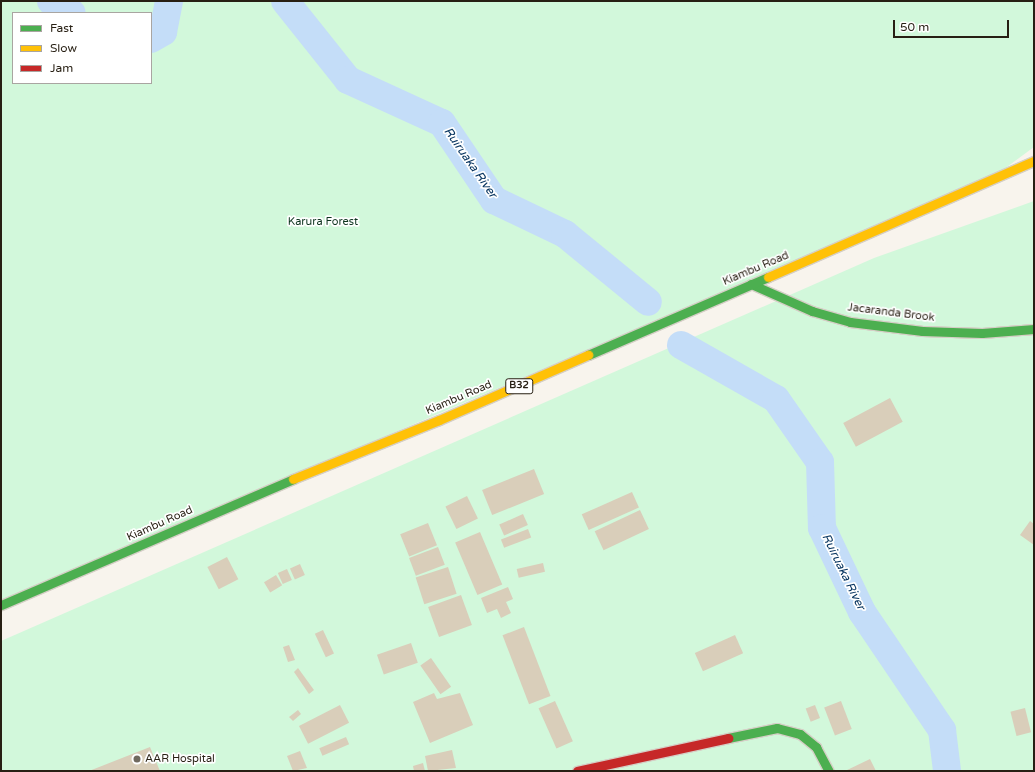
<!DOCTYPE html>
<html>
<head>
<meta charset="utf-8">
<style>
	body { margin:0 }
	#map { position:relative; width:1035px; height:772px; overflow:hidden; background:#f8f4ed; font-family:"Varela Round",sans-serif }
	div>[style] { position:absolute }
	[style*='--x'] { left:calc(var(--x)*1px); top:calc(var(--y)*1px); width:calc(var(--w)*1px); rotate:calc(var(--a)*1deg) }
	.green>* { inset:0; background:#d2f8db }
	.river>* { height:28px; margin:-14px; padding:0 14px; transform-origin:14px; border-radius:14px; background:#c4ddf8 }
	.building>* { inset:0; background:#d9ceba; transform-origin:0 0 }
	.roads { filter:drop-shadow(1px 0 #d5cfc6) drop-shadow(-1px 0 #d5cfc6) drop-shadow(0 1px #d5cfc6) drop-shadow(0 -1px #d5cfc6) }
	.fast>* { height:9px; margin:-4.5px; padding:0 4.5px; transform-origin:4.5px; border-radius:4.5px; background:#4caf50 }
	.slow>* { height:9px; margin:-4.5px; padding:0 4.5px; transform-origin:4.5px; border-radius:4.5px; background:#ffc107 }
	.jam>* { height:9px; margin:-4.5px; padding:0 4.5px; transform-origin:4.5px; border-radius:4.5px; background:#c62828 }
	.dots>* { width:11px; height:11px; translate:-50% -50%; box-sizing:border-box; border:2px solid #fff; border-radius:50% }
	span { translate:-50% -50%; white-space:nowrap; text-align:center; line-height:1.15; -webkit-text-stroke:3.5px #fff; paint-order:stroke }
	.shield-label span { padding:1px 3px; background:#fff; border:1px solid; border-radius:3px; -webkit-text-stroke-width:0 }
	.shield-label { font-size:10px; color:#271f13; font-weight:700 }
	.park-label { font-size:11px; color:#0d341e }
	.street-label { font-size:11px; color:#271f13 }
	.poi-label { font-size:11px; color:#271f13 }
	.left { translate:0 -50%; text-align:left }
	.water-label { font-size:12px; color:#093661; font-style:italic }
	.frame { position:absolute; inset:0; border:2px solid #271f13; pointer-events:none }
	.legend { position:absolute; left:12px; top:12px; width:140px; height:72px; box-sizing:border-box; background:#fff; border:1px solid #a9a5a1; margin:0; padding:5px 7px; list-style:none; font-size:12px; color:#271f13 }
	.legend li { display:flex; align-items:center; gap:8px; height:20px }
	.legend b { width:20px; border:1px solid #a9a5a1 }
	.scale { position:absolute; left:893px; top:20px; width:116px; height:18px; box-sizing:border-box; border:2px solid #271f13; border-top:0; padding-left:5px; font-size:12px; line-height:14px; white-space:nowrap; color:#271f13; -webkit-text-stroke:3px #fff; paint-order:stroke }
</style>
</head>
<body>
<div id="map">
	<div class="green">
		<i style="clip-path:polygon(evenodd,1px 1px,1034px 1px,1034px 147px,992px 178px,1px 600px,1px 1px,13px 13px,151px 13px,151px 83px,13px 83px,13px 13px)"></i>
		<i style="clip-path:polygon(1034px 201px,1034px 771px,1px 771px,1px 641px,874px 258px)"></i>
	</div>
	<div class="river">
		<i style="--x:51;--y:1;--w:13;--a:42"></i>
		<i style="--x:61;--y:10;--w:11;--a:15"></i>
		<i style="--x:285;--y:1;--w:101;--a:51.4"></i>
		<i style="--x:348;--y:80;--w:103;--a:24.6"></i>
		<i style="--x:442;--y:123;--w:93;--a:56"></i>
		<i style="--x:494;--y:200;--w:79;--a:25.6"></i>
		<i style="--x:565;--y:234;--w:107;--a:39.3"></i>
		<i style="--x:151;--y:39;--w:14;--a:-30"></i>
		<i style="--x:163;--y:32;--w:32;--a:-79"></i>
		<i style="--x:681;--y:345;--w:109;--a:29.6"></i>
		<i style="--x:776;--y:399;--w:77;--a:55.1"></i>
		<i style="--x:820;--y:462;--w:66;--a:88.3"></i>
		<i style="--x:822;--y:528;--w:93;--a:64.5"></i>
		<i style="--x:862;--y:612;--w:143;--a:55.9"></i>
		<i style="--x:942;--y:730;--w:41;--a:83"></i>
	</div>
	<div class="building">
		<i style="left:890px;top:398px;width:27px;height:53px;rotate:62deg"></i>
		<i style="left:534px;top:469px;width:27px;height:56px;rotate:68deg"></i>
		<i style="left:632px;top:492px;width:17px;height:55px;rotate:66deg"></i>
		<i style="left:467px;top:496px;width:25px;height:24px;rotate:64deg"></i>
		<i style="left:640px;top:510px;width:21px;height:50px;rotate:65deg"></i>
		<i style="left:523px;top:514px;width:12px;height:26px;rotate:66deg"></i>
		<i style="clip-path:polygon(1030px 521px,1034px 524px,1034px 545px,1020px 535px)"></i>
		<i style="left:428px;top:523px;width:24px;height:30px;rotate:68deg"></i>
		<i style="left:528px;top:529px;width:9px;height:29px;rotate:69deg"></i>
		<i style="left:480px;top:532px;width:57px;height:27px;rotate:67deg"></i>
		<i style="left:438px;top:547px;width:19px;height:31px;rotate:69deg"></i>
		<i style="left:227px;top:557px;width:25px;height:22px;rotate:63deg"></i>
		<i style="left:543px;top:563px;width:9px;height:27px;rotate:77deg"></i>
		<i style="left:300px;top:564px;width:12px;height:11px;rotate:66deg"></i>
		<i style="left:448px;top:567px;width:28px;height:34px;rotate:72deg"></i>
		<i style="left:287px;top:569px;width:12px;height:10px;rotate:66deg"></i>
		<i style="left:276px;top:575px;width:12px;height:14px;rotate:59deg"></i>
		<i style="clip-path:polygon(508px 587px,513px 599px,506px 602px,511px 613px,501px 618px,497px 609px,487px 613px,481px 598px)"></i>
		<i style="left:461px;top:595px;width:32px;height:35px;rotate:70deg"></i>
		<i style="left:524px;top:627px;width:74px;height:23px;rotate:69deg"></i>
		<i style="left:323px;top:630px;width:26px;height:9px;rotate:65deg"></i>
		<i style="left:735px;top:635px;width:20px;height:44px;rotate:66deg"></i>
		<i style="left:411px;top:643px;width:21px;height:36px;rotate:71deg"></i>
		<i style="clip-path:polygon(289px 645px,295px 660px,288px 662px,283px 647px)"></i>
		<i style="left:431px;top:658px;width:35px;height:13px;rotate:55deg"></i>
		<i style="clip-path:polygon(298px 668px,314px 690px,309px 694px,294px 672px)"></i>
		<i style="clip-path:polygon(434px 693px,437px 699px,460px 693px,473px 725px,430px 743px,413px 702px)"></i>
		<i style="left:555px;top:701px;width:44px;height:18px;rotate:66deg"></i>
		<i style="left:841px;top:701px;width:30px;height:18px;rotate:69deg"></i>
		<i style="left:340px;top:705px;width:20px;height:46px;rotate:63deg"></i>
		<i style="left:815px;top:705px;width:14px;height:10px;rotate:69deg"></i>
		<i style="left:1025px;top:708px;width:25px;height:15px;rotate:76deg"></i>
		<i style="clip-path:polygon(298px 710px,301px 714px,293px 721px,289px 717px)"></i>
		<i style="left:346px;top:737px;width:8px;height:29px;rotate:67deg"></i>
		<i style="clip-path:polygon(150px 747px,160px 771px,89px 771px)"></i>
		<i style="clip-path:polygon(452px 750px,456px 768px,428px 771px,425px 756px)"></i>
		<i style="clip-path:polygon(300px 751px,307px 768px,293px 771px,287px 756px)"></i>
		<i style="clip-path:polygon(870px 759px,876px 771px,845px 771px)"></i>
		<i style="clip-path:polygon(423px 763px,425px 771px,414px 771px,413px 766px)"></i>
	</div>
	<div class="roads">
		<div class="fast">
			<i style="--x:751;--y:284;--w:67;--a:23.9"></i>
			<i style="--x:812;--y:311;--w:40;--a:16"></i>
			<i style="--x:850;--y:322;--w:73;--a:7.1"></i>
			<i style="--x:922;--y:331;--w:60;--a:1.9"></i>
			<i style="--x:982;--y:333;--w:52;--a:-4.4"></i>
			<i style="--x:588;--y:355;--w:196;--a:-23.4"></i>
			<i style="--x:1;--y:605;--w:318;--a:-23.3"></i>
			<i style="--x:728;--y:738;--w:50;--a:-11.5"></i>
			<i style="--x:777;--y:728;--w:24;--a:15"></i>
			<i style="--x:800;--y:734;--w:21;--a:39"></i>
			<i style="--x:816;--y:747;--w:27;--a:62"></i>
		</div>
		<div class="slow">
			<i style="--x:768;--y:277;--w:290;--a:-23.6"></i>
			<i style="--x:293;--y:479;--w:157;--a:-22"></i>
			<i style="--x:439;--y:420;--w:163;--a:-23.6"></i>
		</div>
		<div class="jam">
			<i style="--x:577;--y:771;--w:155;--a:-12.3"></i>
		</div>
	</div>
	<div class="dots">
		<i style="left:137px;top:759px;background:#706a5f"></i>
	</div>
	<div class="shield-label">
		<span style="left:519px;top:386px">B32</span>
	</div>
	<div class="park-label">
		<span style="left:323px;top:222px">Karura Forest</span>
	</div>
	<div class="street-label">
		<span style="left:756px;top:269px;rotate:-23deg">Kiambu Road</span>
		<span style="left:891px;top:313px;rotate:7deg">Jacaranda Brook</span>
		<span style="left:459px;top:398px;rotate:-23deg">Kiambu Road</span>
		<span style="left:160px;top:524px;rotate:-24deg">Kiambu Road</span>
	</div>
	<div class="poi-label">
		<span class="left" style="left:145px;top:759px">AAR Hospital</span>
	</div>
	<div class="water-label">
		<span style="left:470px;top:163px;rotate:55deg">Ruiruaka River</span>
		<span style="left:843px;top:572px;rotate:64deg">Ruiruaka River</span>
	</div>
	<div class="frame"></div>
	<ul class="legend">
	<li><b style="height:5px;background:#4caf50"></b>Fast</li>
	<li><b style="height:5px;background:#ffc107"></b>Slow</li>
	<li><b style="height:5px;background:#c62828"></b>Jam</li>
	</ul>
	<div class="scale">50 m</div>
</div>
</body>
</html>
